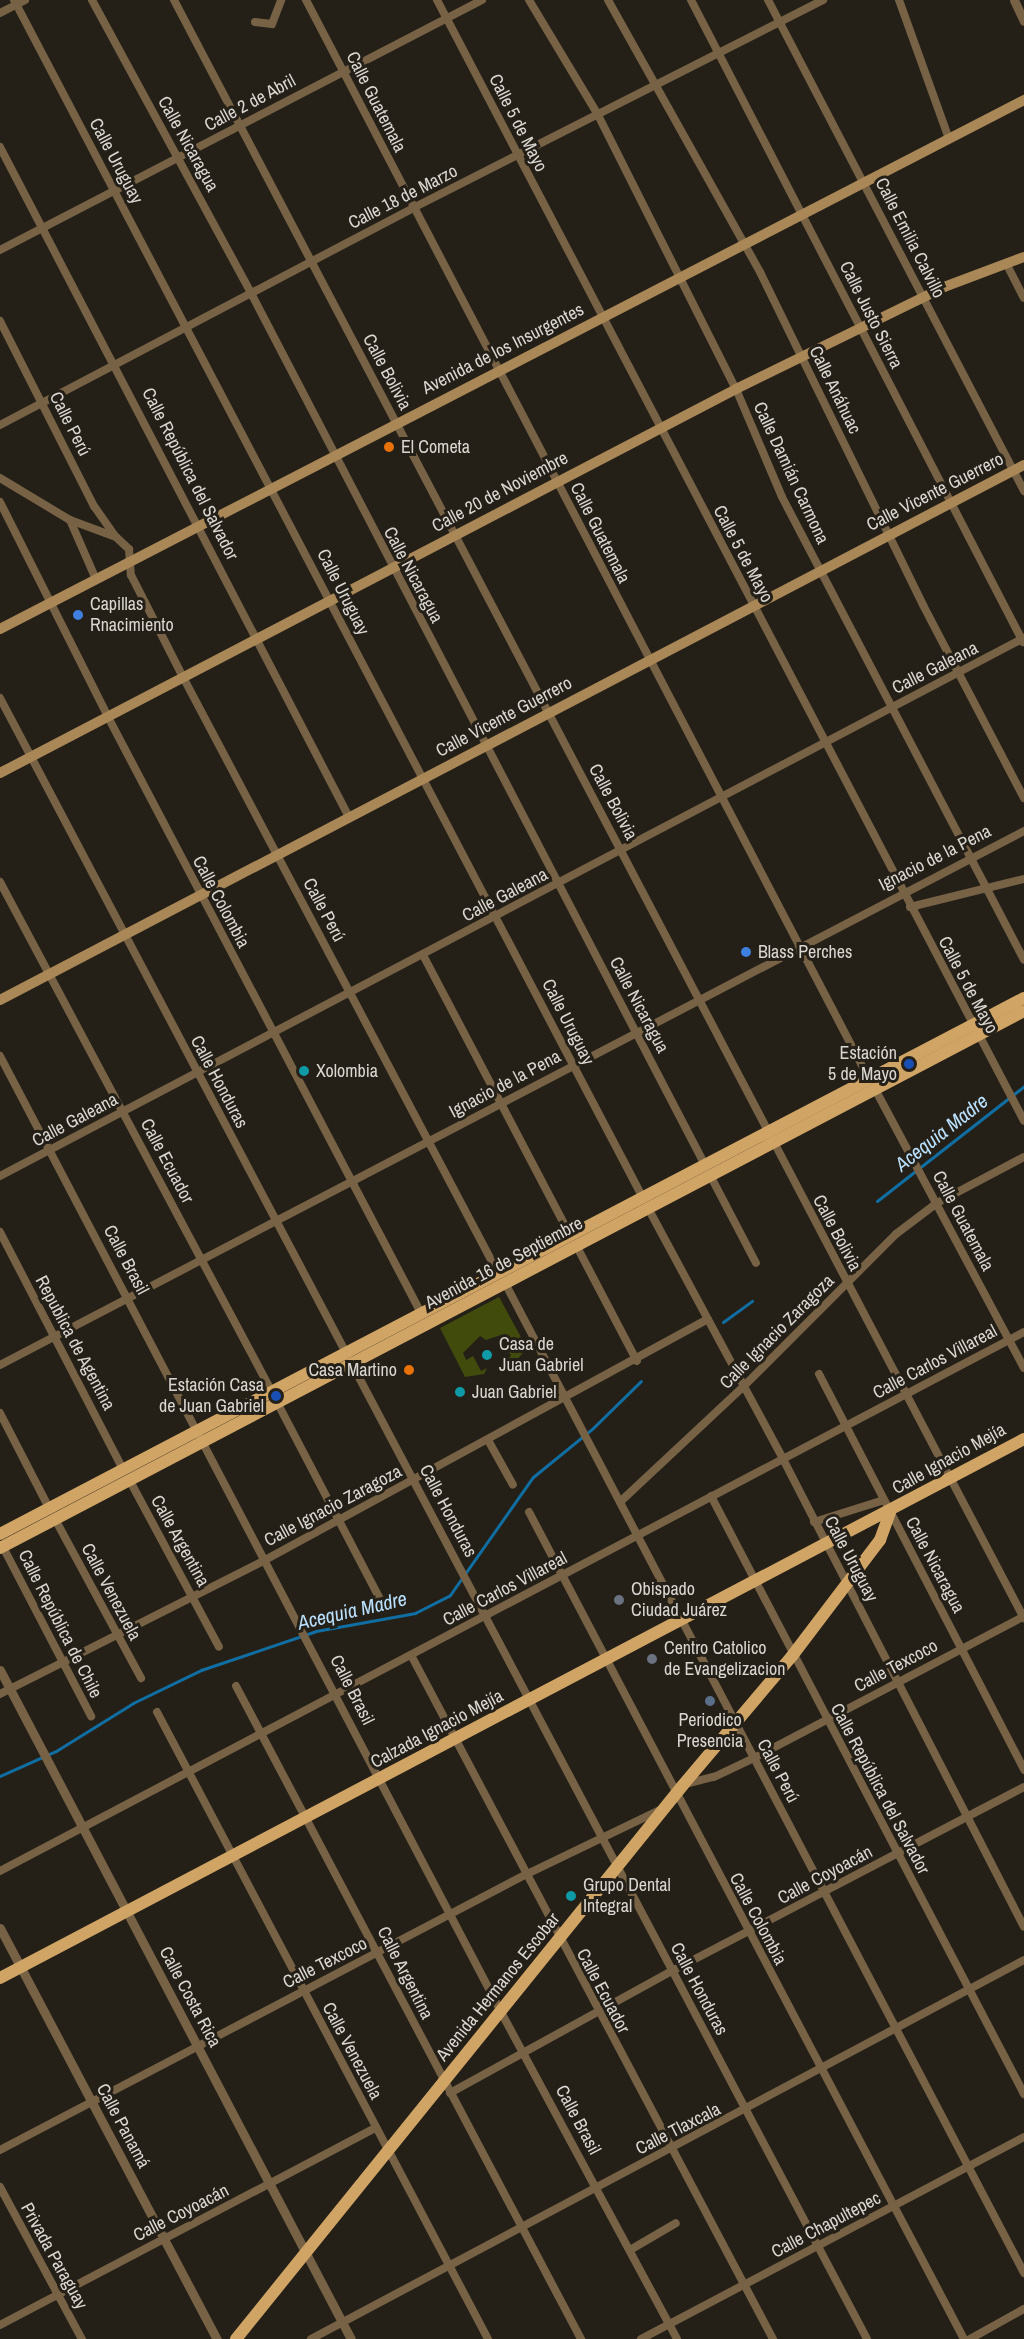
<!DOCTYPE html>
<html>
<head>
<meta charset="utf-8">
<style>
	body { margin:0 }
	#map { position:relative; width:1024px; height:2339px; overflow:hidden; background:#242018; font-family:"Archivo Narrow",sans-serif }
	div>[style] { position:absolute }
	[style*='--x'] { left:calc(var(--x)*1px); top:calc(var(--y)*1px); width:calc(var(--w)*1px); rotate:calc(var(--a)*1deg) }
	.green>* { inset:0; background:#414b0c }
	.stream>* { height:3px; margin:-1.5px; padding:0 1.5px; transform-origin:1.5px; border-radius:1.5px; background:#106ea2 }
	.minor>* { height:8px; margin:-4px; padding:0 4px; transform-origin:4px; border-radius:4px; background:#776245 }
	.tertiary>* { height:9px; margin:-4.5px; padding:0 4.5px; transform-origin:4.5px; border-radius:4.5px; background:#776245 }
	.secondary>* { height:10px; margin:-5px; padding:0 5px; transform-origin:5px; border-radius:5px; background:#a98757 }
	.primary>* { height:12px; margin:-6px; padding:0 6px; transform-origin:6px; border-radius:6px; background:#d0a465 }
	.dots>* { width:16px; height:16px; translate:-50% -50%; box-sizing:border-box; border:3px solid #242018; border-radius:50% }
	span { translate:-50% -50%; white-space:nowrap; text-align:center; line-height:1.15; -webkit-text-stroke:6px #242018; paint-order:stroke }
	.street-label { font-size:18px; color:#dad7d2 }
	.poi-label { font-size:18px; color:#dad7d2 }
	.left { translate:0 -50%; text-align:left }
	.right { translate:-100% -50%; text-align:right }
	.water-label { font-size:20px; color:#b9e0fd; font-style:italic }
</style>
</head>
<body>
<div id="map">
	<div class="green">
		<i style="clip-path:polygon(499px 1297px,527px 1348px,509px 1369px,500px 1370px,497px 1368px,511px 1356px,501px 1335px,486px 1340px,480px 1336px,463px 1353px,466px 1360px,473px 1356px,481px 1371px,487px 1368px,484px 1374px,465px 1377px,440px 1328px)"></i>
	</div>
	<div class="stream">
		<i style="--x:877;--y:1201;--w:187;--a:-38"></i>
		<i style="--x:723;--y:1322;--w:36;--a:-36"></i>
		<i style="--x:0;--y:1776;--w:61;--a:-24.1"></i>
		<i style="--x:56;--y:1751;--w:91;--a:-31.9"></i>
		<i style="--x:133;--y:1703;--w:76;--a:-25.9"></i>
		<i style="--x:201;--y:1670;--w:121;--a:-18.7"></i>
		<i style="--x:316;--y:1631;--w:101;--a:-10.3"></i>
		<i style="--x:415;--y:1613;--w:39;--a:-27"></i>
		<i style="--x:450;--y:1595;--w:144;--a:-54.9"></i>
		<i style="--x:533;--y:1477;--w:77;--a:-39.2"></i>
		<i style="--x:593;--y:1428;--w:67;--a:-44.4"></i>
	</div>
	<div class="minor">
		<i style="--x:14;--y:0;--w:1353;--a:62.3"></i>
		<i style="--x:92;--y:0;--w:333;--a:61.5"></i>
		<i style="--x:251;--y:293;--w:983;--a:62.5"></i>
		<i style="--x:174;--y:0;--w:1828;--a:62.29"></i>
		<i style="--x:306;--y:0;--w:1217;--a:62.45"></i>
		<i style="--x:437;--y:0;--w:1265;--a:62.36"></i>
		<i style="--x:529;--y:0;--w:132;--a:59"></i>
		<i style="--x:597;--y:113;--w:309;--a:63.3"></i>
		<i style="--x:736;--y:389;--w:117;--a:66.9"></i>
		<i style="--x:782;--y:497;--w:522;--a:62.4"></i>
		<i style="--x:608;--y:0;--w:312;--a:60.8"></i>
		<i style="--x:760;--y:272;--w:371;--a:63.9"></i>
		<i style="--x:923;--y:605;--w:218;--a:62.4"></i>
		<i style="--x:691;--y:0;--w:723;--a:62.65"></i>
		<i style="--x:768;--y:0;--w:554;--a:62.46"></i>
		<i style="--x:899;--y:0;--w:148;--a:70.2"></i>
		<i style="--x:0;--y:13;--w:28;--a:-27"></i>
		<i style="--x:255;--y:22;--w:17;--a:7"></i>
		<i style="--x:272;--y:24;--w:26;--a:-69"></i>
		<i style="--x:0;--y:147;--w:755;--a:62.49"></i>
		<i style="--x:0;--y:250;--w:543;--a:-27.41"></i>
		<i style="--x:1006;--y:263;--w:39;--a:63"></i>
		<i style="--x:0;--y:321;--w:208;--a:63.1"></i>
		<i style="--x:94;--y:506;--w:37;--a:55"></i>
		<i style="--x:0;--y:425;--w:467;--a:-27.7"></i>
		<i style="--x:413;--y:208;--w:460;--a:-26.9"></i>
		<i style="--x:0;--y:478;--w:82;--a:31"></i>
		<i style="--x:70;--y:520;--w:49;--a:20.3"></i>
		<i style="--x:116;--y:537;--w:18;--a:43"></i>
		<i style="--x:129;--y:549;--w:26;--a:86"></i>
		<i style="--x:131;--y:575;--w:114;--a:63"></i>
		<i style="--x:183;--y:677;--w:674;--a:62.14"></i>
		<i style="--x:0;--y:502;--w:241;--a:63.3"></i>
		<i style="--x:108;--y:717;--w:673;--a:62.29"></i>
		<i style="--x:70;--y:520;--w:62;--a:66.3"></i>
		<i style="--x:0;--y:698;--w:1856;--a:62.15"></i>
		<i style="--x:0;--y:882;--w:578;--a:61.93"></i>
		<i style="--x:910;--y:907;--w:117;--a:-13.8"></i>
		<i style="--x:423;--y:955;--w:316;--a:62.3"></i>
		<i style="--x:0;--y:1056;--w:1079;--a:62.34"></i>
		<i style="--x:501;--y:2012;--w:371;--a:61.7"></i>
		<i style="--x:875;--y:1089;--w:316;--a:61.9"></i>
		<i style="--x:710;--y:1175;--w:99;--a:62.4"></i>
		<i style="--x:0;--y:1176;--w:1157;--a:-27.72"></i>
		<i style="--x:648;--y:1208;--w:285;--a:61.7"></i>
		<i style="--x:783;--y:1459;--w:526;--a:62.75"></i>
		<i style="--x:0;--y:1232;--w:267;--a:62.6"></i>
		<i style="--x:576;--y:1245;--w:131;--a:62.3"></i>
		<i style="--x:505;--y:1283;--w:1118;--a:62.33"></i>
		<i style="--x:0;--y:1365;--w:1155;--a:-27.54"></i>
		<i style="--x:819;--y:1374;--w:446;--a:62.6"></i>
		<i style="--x:278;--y:1404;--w:231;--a:62.4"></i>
		<i style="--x:0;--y:1413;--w:107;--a:62.7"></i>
		<i style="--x:488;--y:1440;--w:51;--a:60.9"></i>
		<i style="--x:130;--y:1481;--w:188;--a:61.8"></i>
		<i style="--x:711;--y:1496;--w:675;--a:62.37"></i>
		<i style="--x:620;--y:1502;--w:170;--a:-43.1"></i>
		<i style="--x:744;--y:1386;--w:215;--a:-45"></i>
		<i style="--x:896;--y:1234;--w:51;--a:-37.1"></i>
		<i style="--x:937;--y:1203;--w:98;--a:-27.9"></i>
		<i style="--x:529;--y:1512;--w:934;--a:62.26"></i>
		<i style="--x:55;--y:1519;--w:181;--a:61.6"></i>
		<i style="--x:814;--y:1522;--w:73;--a:-17.4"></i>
		<i style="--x:3;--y:1547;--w:191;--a:62.5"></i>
		<i style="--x:411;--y:1655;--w:774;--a:62.11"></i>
		<i style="--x:236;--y:1686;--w:739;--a:62.15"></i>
		<i style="--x:0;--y:1694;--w:297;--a:-26.8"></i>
		<i style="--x:265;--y:1560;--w:504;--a:-28.55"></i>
		<i style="--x:157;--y:1712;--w:709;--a:62.17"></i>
		<i style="--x:685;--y:1784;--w:30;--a:-14"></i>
		<i style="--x:714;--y:1777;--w:44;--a:-25.4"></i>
		<i style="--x:754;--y:1758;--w:305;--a:-27.7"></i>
		<i style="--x:0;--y:1871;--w:1157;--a:-27.76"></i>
		<i style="--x:450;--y:2093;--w:253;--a:-28.8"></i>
		<i style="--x:672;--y:1971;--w:397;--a:-27.6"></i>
		<i style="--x:0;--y:2150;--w:593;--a:-27.65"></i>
		<i style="--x:525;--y:1875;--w:150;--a:-25.7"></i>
		<i style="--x:0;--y:2187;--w:173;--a:61.7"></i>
		<i style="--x:630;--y:2250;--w:53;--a:-30.4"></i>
		<i style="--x:0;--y:2325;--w:424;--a:-27.7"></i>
		<i style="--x:311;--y:2339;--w:807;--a:-27.99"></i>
		<i style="--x:641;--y:2339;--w:433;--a:-27.8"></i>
		<i style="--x:970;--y:2339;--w:62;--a:-29.1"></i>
	</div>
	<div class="tertiary">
		<i style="--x:1014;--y:0;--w:23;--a:65"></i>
		<i style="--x:0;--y:1670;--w:755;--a:62.32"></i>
		<i style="--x:0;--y:1928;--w:465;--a:62.2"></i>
	</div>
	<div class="secondary">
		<i style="--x:0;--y:629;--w:1153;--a:-27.32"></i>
		<i style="--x:0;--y:773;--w:830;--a:-27.55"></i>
		<i style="--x:736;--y:389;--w:232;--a:-26.1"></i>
		<i style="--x:944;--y:287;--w:85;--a:-20.6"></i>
		<i style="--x:0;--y:1000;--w:1155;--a:-27.59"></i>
	</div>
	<div class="primary">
		<i style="--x:0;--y:1534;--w:1156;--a:-27.63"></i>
		<i style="--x:0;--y:1548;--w:1156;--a:-27.67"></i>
		<i style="--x:0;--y:1978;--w:1157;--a:-27.76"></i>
		<i style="--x:236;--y:2339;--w:712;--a:-51.1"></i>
		<i style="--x:683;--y:1785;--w:169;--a:-49.8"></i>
		<i style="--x:792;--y:1656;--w:146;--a:-52.8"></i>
		<i style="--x:880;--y:1540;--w:30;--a:-70"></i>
	</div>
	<div class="dots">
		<i style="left:389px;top:447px;background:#e8710a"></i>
		<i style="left:78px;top:615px;background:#3f7fe0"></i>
		<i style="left:746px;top:952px;background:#3f7fe0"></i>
		<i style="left:909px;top:1064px;background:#1a4fb4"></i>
		<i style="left:304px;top:1071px;background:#0f9aa8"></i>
		<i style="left:487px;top:1355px;background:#0f9aa8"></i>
		<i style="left:409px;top:1370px;background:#e8710a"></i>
		<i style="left:460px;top:1392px;background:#0f9aa8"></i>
		<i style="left:276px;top:1396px;background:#1a4fb4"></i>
		<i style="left:619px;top:1600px;background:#6b7280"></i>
		<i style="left:652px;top:1659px;background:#6b7280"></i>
		<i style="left:710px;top:1701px;background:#5c6f8a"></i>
		<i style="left:571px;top:1896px;background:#0f9aa8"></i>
	</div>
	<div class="street-label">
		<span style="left:376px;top:102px;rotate:63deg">Calle Guatemala</span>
		<span style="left:250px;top:103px;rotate:-28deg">Calle 2 de Abril</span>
		<span style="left:518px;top:123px;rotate:63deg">Calle 5 de Mayo</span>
		<span style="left:188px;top:144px;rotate:61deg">Calle Nicaragua</span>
		<span style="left:116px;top:161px;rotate:62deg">Calle Uruguay</span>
		<span style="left:403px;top:197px;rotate:-27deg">Calle 18 de Marzo</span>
		<span style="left:910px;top:238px;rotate:63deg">Calle Emilia Calvillo</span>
		<span style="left:871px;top:315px;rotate:63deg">Calle Justo Sierra</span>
		<span style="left:503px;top:349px;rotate:-27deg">Avenida de los Insurgentes</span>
		<span style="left:387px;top:372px;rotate:62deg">Calle Bolivia</span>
		<span style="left:835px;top:390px;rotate:64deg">Calle Anáhuac</span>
		<span style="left:70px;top:424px;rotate:63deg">Calle Perú</span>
		<span style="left:791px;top:473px;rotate:65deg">Calle Damián Carmona</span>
		<span style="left:190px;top:474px;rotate:63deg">Calle República del Salvador</span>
		<span style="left:500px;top:492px;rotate:-28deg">Calle 20 de Noviembre</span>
		<span style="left:935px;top:492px;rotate:-27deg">Calle Vicente Guerrero</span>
		<span style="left:600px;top:533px;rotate:63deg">Calle Guatemala</span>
		<span style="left:743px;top:554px;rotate:62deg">Calle 5 de Mayo</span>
		<span style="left:413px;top:575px;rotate:62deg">Calle Nicaragua</span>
		<span style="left:343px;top:592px;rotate:63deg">Calle Uruguay</span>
		<span style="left:935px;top:668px;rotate:-27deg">Calle Galeana</span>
		<span style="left:504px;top:717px;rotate:-28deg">Calle Vicente Guerrero</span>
		<span style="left:613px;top:802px;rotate:62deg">Calle Bolivia</span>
		<span style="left:935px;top:858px;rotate:-27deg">Ignacio de la Pena</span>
		<span style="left:505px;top:895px;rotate:-28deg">Calle Galeana</span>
		<span style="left:221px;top:902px;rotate:62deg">Calle Colombia</span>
		<span style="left:324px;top:910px;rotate:62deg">Calle Perú</span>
		<span style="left:968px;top:985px;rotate:62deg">Calle 5 de Mayo</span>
		<span style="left:639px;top:1005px;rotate:62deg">Calle Nicaragua</span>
		<span style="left:568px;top:1022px;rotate:63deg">Calle Uruguay</span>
		<span style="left:219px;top:1082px;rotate:62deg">Calle Honduras</span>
		<span style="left:505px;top:1084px;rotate:-28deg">Ignacio de la Pena</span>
		<span style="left:75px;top:1120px;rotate:-28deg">Calle Galeana</span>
		<span style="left:167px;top:1161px;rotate:62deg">Calle Ecuador</span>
		<span style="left:963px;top:1221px;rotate:62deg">Calle Guatemala</span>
		<span style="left:837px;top:1233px;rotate:62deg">Calle Bolivia</span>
		<span style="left:126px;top:1260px;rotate:62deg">Calle Brasil</span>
		<span style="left:504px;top:1263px;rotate:-28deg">Avenida 16 de Septiembre</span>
		<span style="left:777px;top:1332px;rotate:-45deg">Calle Ignacio Zaragoza</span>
		<span style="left:75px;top:1343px;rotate:62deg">Republica de Agentina</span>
		<span style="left:935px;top:1362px;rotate:-28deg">Calle Carlos Villareal</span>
		<span style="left:949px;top:1459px;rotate:-29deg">Calle Ignacio Mejía</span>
		<span style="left:333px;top:1506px;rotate:-28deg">Calle Ignacio Zaragoza</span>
		<span style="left:448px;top:1511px;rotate:62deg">Calle Honduras</span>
		<span style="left:180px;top:1541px;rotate:61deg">Calle Argentina</span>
		<span style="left:851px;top:1559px;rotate:62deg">Calle Uruguay</span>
		<span style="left:935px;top:1565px;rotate:62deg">Calle Nicaragua</span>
		<span style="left:505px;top:1589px;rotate:-28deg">Calle Carlos Villareal</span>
		<span style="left:111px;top:1592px;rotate:62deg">Calle Venezuela</span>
		<span style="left:60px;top:1624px;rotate:63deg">Calle República de Chile</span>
		<span style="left:896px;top:1666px;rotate:-28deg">Calle Texcoco</span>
		<span style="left:352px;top:1690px;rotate:63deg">Calle Brasil</span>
		<span style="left:437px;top:1729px;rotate:-28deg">Calzada Ignacio Mejía</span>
		<span style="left:778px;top:1771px;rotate:62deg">Calle Perú</span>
		<span style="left:880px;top:1789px;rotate:62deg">Calle República del Salvador</span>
		<span style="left:825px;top:1875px;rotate:-28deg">Calle Coyoacán</span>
		<span style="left:758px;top:1919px;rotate:62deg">Calle Colombia</span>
		<span style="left:325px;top:1963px;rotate:-27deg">Calle Texcoco</span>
		<span style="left:405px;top:1973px;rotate:63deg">Calle Argentina</span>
		<span style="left:498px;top:1987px;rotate:-51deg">Avenida Hermanos Escobar</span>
		<span style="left:699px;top:1989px;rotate:62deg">Calle Honduras</span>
		<span style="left:603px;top:1991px;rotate:62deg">Calle Ecuador</span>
		<span style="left:190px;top:1997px;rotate:62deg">Calle Costa Rica</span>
		<span style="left:352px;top:2051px;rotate:62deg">Calle Venezuela</span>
		<span style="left:578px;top:2120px;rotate:62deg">Calle Brasil</span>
		<span style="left:123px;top:2126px;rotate:62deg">Calle Panamá</span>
		<span style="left:678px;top:2129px;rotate:-27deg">Calle Tlaxcala</span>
		<span style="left:181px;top:2213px;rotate:-27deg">Calle Coyoacán</span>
		<span style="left:826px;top:2225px;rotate:-28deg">Calle Chapultepec</span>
		<span style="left:54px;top:2256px;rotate:61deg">Privada Paraguay</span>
	</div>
	<div class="poi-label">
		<span class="left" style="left:401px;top:447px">El Cometa</span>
		<span class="left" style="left:90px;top:615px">Capillas<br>Rnacimiento</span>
		<span class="left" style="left:758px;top:952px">Blass Perches</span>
		<span class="right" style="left:897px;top:1064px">Estación<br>5 de Mayo</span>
		<span class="left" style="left:316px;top:1071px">Xolombia</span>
		<span class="left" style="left:499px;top:1355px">Casa de<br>Juan Gabriel</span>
		<span class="right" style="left:397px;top:1370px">Casa Martino</span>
		<span class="right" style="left:264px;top:1396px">Estación Casa<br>de Juan Gabriel</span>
		<span class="left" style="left:472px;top:1392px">Juan Gabriel</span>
		<span class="left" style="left:631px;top:1600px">Obispado<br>Ciudad Juárez</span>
		<span class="left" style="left:664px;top:1659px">Centro Catolico<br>de Evangelizacion</span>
		<span style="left:710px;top:1731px">Periodico<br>Presencia</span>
		<span class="left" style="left:583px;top:1896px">Grupo Dental<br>Integral</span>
	</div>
	<div class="water-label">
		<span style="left:941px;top:1132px;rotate:-38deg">Acequia Madre</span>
		<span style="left:352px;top:1610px;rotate:-13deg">Acequia Madre</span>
	</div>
</div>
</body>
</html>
